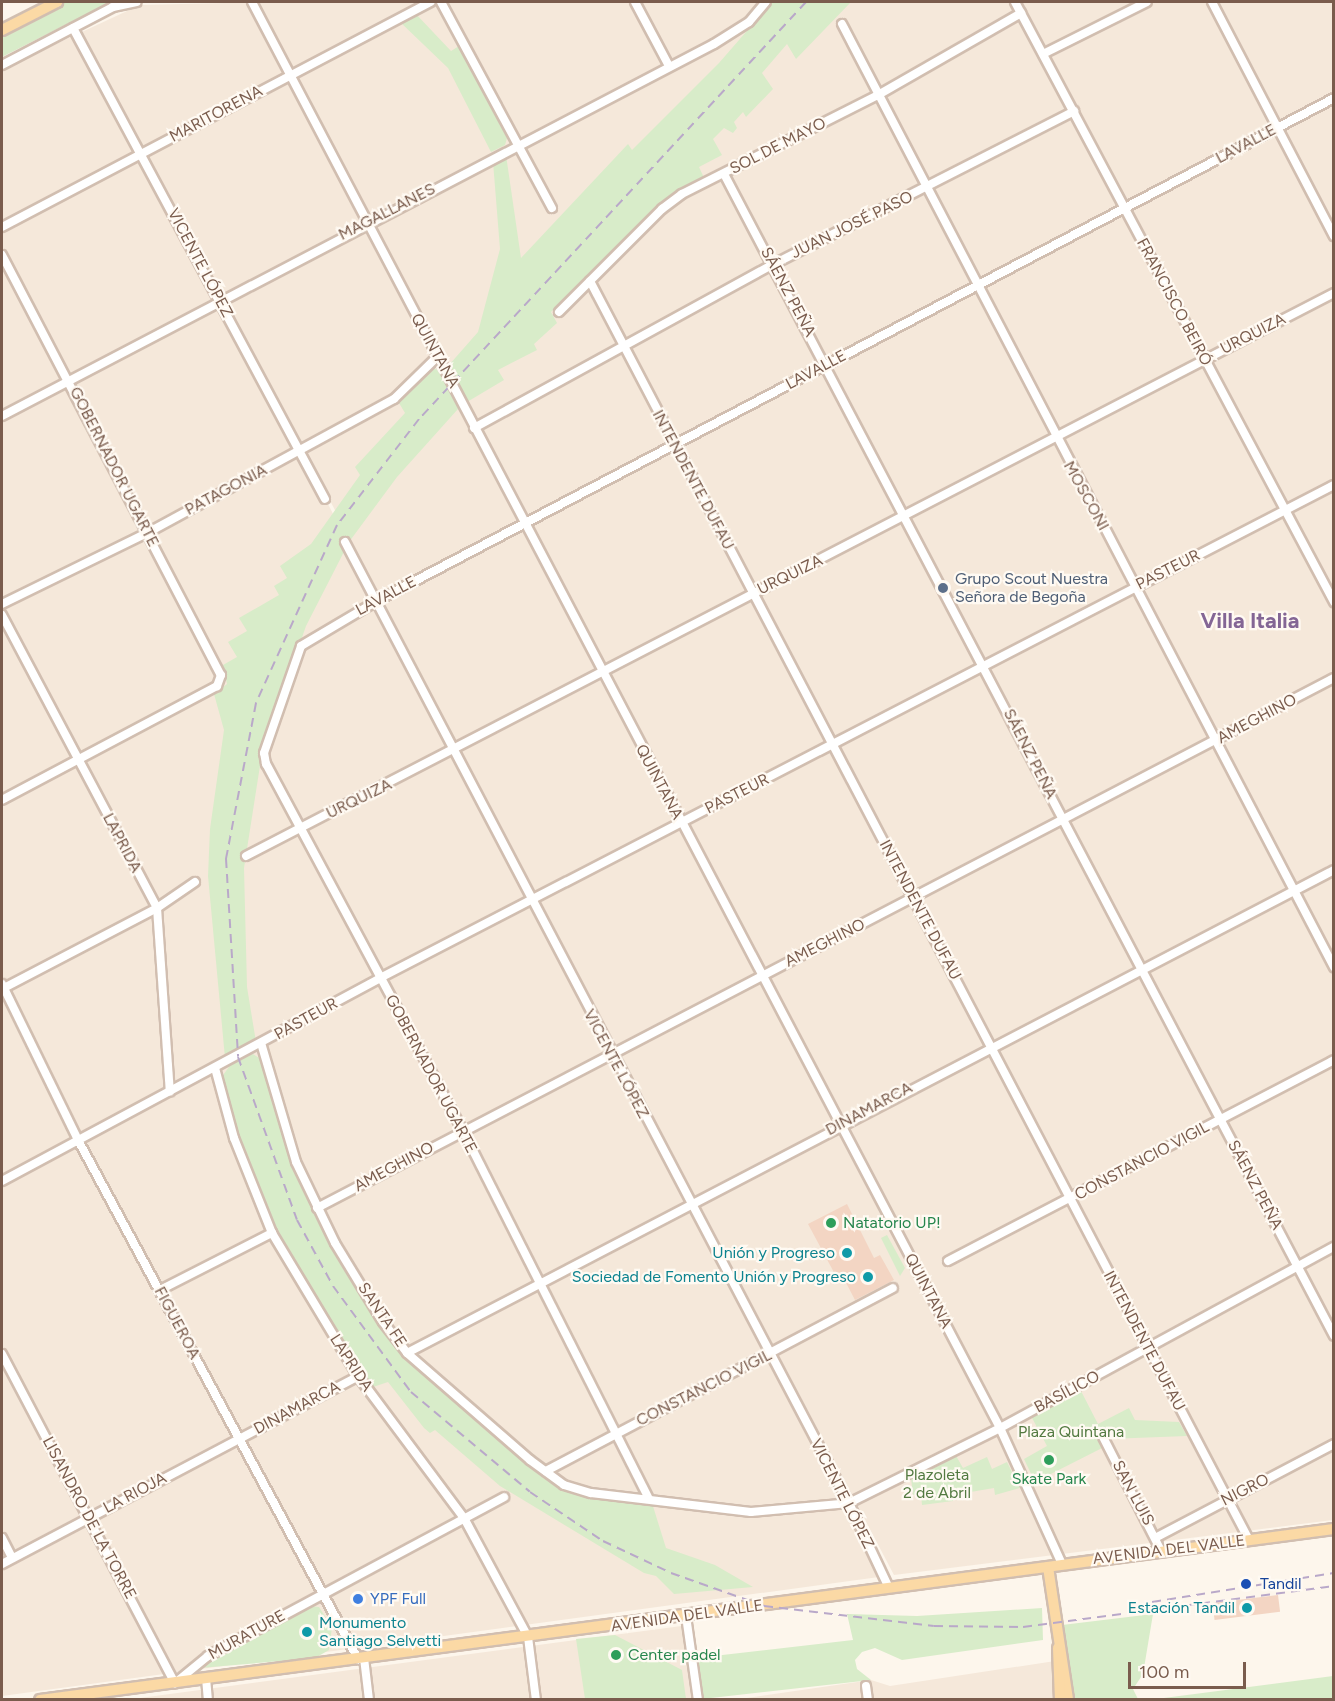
<!DOCTYPE html>
<html>
<head>
<meta charset="utf-8">
<style>
	body { margin:0 }
	#map { position:relative; width:1335px; height:1701px; overflow:hidden; background:#fdf6ec; font-family:Figtree,sans-serif }
	div>[style] { position:absolute }
	[style*='--x'] { left:calc(var(--x)*1px); top:calc(var(--y)*1px); width:calc(var(--w)*1px); rotate:calc(var(--a)*1deg) }
	.residential>* { inset:0; background:#f5e8da }
	.green>* { inset:0; background:#d8ecc9 }
	.building>* { inset:0; background:#f3d5c3; transform-origin:0 0 }
	.roads { filter:drop-shadow(2px 0 #d1beb0) drop-shadow(-2px 0 #d1beb0) drop-shadow(0 2px #d1beb0) drop-shadow(0 -2px #d1beb0) }
	.minor>* { height:8px; margin:-4px; padding:0 4px; transform-origin:4px; border-radius:4px; background:#fff }
	.major>* { height:10px; margin:-5px; padding:0 5px; transform-origin:5px; border-radius:5px; background:#fbd9a5 }
	.rail>* { height:2px; margin-top:-1px; transform-origin:0; background:repeating-linear-gradient(90deg,#b9a8c9 0 9px,transparent 0 15px) }
	.dots>* { width:16px; height:16px; translate:-50% -50%; box-sizing:border-box; border:3px solid #fffaf3; border-radius:50% }
	span { translate:-50% -50%; white-space:nowrap; text-align:center; line-height:1.15; -webkit-text-stroke:4.5px #fffaf3; paint-order:stroke }
	.street-label { font-size:16px; color:#7a5c4d }
	.service-label { font-size:16px; color:#4e5e75 }
	.left { translate:0 -50%; text-align:left }
	.leisure-label { font-size:16px; color:#27864d }
	.culture-label { font-size:16px; color:#0d838f }
	.right { translate:-100% -50%; text-align:right }
	.park-label { font-size:16px; color:#537a41 }
	.transit-label { font-size:16px; color:#164399 }
	.shop-label { font-size:16px; color:#366cbe }
	.district-label { font-size:22px; color:#846695; font-weight:700 }
	.frame { position:absolute; inset:0; border:3px solid #7a5c4d; pointer-events:none }
	.scale { position:absolute; left:1128px; top:1662px; width:118px; height:27px; box-sizing:border-box; border:3px solid #7a5c4d; border-top:0; padding-left:8px; font-size:18px; line-height:21px; white-space:nowrap; color:#7a5c4d; -webkit-text-stroke:4px #fffaf3; paint-order:stroke }
</style>
</head>
<body>
<div id="map">
	<div class="residential">
		<i style="clip-path:polygon(264px 2px,1333px 2px,1333px 1520px,894px 1575px,158px 173px,879px 1577px,2px 1696px,2px 69px,140px 5px)"></i>
		<i style="clip-path:polygon(689px 1625px,697px 1700px,125px 1700px)"></i>
		<i style="clip-path:polygon(1055px 1661px,1060px 1700px,733px 1700px,871px 1680px,890px 1686px)"></i>
	</div>
	<div class="green">
		<i style="clip-path:polygon(66px 2px,110px 2px,2px 57px,2px 35px)"></i>
		<i style="clip-path:polygon(772px 2px,851px 2px,796px 59px,787px 44px,762px 73px,773px 89px,746px 117px,743px 112px,734px 122px,737px 128px,733px 133px,724px 128px,713px 139px,722px 155px,699px 167px,705px 180px,645px 219px,551px 312px,557px 323px,534px 344px,537px 350px,498px 370px,504px 380px,467px 402px,449px 365px,478px 332px,500px 249px,493px 162px,506px 155px,521px 258px,628px 144px,632px 150px,719px 63px)"></i>
		<i style="clip-path:polygon(415px 13px,451px 51px,459px 46px,507px 138px,505px 145px,491px 152px,448px 68px,399px 21px)"></i>
		<i style="clip-path:polygon(434px 369px,443px 370px,458px 409px,397px 477px,349px 542px,306px 626px,262px 753px,244px 868px,247px 987px,256px 1042px,225px 1058px,208px 876px,210px 829px,224px 730px,214px 694px,227px 684px,223px 665px,237px 657px,228px 642px,247px 631px,239px 618px,279px 595px,274px 586px,287px 578px,280px 566px,311px 544px,360px 475px,355px 467px,405px 413px,399px 403px)"></i>
		<i style="clip-path:polygon(253px 1054px,261px 1059px,291px 1160px,318px 1217px,383px 1325px,503px 1441px,560px 1489px,593px 1498px,652px 1503px,666px 1548px,715px 1565px,753px 1587px,674px 1594px,656px 1576px,644px 1573px,500px 1486px,435px 1430px,430px 1433px,424px 1428px,388px 1382px,373px 1387px,279px 1241px,237px 1138px,221px 1078px,231px 1064px)"></i>
		<i style="clip-path:polygon(887px 1235px,905px 1268px,900px 1276px,881px 1238px)"></i>
		<i style="clip-path:polygon(1081px 1391px,1098px 1424px,1129px 1408px,1135px 1420px,1179px 1422px,1187px 1436px,1108px 1439px,1110px 1444px,1035px 1482px,1024px 1459px,1047px 1446px,1031px 1416px)"></i>
		<i style="clip-path:polygon(955px 1454px,963px 1468px,987px 1457px,992px 1469px,1007px 1462px,1020px 1488px,995px 1495px,994px 1488px,953px 1495px,953px 1501px,922px 1505px,921px 1495px,913px 1495px,911px 1478px)"></i>
		<i style="clip-path:polygon(308px 1606px,319px 1607px,332px 1627px,329px 1650px,315px 1658px,200px 1668px)"></i>
		<i style="clip-path:polygon(1042px 1608px,1043px 1640px,902px 1660px,875px 1648px,862px 1652px,855px 1660px,857px 1669px,871px 1680px,702px 1699px,696px 1658px,853px 1640px,847px 1614px,917px 1616px)"></i>
		<i style="clip-path:polygon(1153px 1614px,1143px 1674px,1133px 1689px,1138px 1699px,1073px 1699px,1062px 1625px)"></i>
		<i style="clip-path:polygon(615px 1635px,682px 1670px,686px 1699px,585px 1699px,576px 1639px)"></i>
		<i style="clip-path:polygon(1333px 1676px,1333px 1699px,1156px 1699px)"></i>
	</div>
	<div class="building">
		<i style="clip-path:polygon(847px 1204px,874px 1258px,880px 1255px,894px 1280px,855px 1300px,842px 1275px,837px 1278px,808px 1224px)"></i>
		<i style="left:1278px;top:1595px;width:17px;height:66px;rotate:83deg"></i>
	</div>
	<div class="roads">
		<div class="minor">
			<i style="--x:252;--y:2;--w:1610;--a:62.32"></i>
			<i style="--x:1000;--y:1428;--w:149;--a:65.5"></i>
			<i style="--x:441;--y:2;--w:234;--a:61.7"></i>
			<i style="--x:635;--y:2;--w:72;--a:62"></i>
			<i style="--x:1015;--y:2;--w:680;--a:62"></i>
			<i style="--x:1212;--y:2;--w:264;--a:62.5"></i>
			<i style="--x:842;--y:24;--w:1064;--a:62.45"></i>
			<i style="--x:73;--y:28;--w:534;--a:61.85"></i>
			<i style="--x:1043;--y:54;--w:116;--a:-26.6"></i>
			<i style="--x:2;--y:65;--w:125;--a:-27.6"></i>
			<i style="--x:113;--y:7;--w:24;--a:-12"></i>
			<i style="--x:724;--y:174;--w:1312;--a:62.3"></i>
			<i style="--x:2;--y:227;--w:484;--a:-27.7"></i>
			<i style="--x:2;--y:255;--w:474;--a:62.5"></i>
			<i style="--x:221;--y:675;--w:12;--a:110"></i>
			<i style="--x:217;--y:686;--w:243;--a:152.1"></i>
			<i style="--x:590;--y:281;--w:1421;--a:62.37"></i>
			<i style="--x:559;--y:312;--w:146;--a:-45"></i>
			<i style="--x:662;--y:209;--w:25;--a:-37"></i>
			<i style="--x:682;--y:194;--w:220;--a:-26.8"></i>
			<i style="--x:878;--y:95;--w:165;--a:-29.8"></i>
			<i style="--x:2;--y:416;--w:803;--a:-27.59"></i>
			<i style="--x:714;--y:44;--w:41;--a:-32.2"></i>
			<i style="--x:749;--y:22;--w:26;--a:-50"></i>
			<i style="--x:474;--y:428;--w:342;--a:-28.7"></i>
			<i style="--x:774;--y:264;--w:337;--a:-27"></i>
			<i style="--x:345;--y:542;--w:1085;--a:62.33"></i>
			<i style="--x:849;--y:1503;--w:92;--a:64.8"></i>
			<i style="--x:2;--y:604;--w:161;--a:-26.1"></i>
			<i style="--x:147;--y:533;--w:281;--a:-28.5"></i>
			<i style="--x:394;--y:399;--w:60;--a:-44.3"></i>
			<i style="--x:2;--y:615;--w:331;--a:62.1"></i>
			<i style="--x:157;--y:908;--w:184;--a:86"></i>
			<i style="--x:246;--y:856;--w:1225;--a:-27.36"></i>
			<i style="--x:2;--y:984;--w:174;--a:64"></i>
			<i style="--x:78;--y:1140;--w:590;--a:61.65"></i>
			<i style="--x:2;--y:989;--w:175;--a:-27.6"></i>
			<i style="--x:157;--y:908;--w:46;--a:-34.4"></i>
			<i style="--x:261;--y:1043;--w:124;--a:73.6"></i>
			<i style="--x:296;--y:1162;--w:90;--a:64.3"></i>
			<i style="--x:335;--y:1243;--w:92;--a:58.7"></i>
			<i style="--x:383;--y:1322;--w:39;--a:52"></i>
			<i style="--x:407;--y:1353;--w:163;--a:41"></i>
			<i style="--x:530;--y:1460;--w:42;--a:36.3"></i>
			<i style="--x:564;--y:1485;--w:28;--a:17"></i>
			<i style="--x:591;--y:1493;--w:161;--a:6.8"></i>
			<i style="--x:751;--y:1512;--w:98;--a:-5.2"></i>
			<i style="--x:849;--y:1503;--w:169;--a:-26.4"></i>
			<i style="--x:1000;--y:1428;--w:380;--a:-28.5"></i>
			<i style="--x:215;--y:1068;--w:73;--a:74.8"></i>
			<i style="--x:234;--y:1138;--w:102;--a:68.2"></i>
			<i style="--x:272;--y:1233;--w:167;--a:59"></i>
			<i style="--x:358;--y:1376;--w:177;--a:53.3"></i>
			<i style="--x:464;--y:1518;--w:135;--a:61.7"></i>
			<i style="--x:528;--y:1637;--w:64;--a:82.8"></i>
			<i style="--x:2;--y:1181;--w:429;--a:-28.2"></i>
			<i style="--x:380;--y:978;--w:1074;--a:-27.33"></i>
			<i style="--x:317;--y:1208;--w:1147;--a:-27.53"></i>
			<i style="--x:948;--y:1261;--w:435;--a:-27.5"></i>
			<i style="--x:160;--y:1290;--w:126;--a:-27"></i>
			<i style="--x:407;--y:1353;--w:1045;--a:-27.52"></i>
			<i style="--x:2;--y:1354;--w:372;--a:62.3"></i>
			<i style="--x:175;--y:1683;--w:43;--a:-39.3"></i>
			<i style="--x:208;--y:1656;--w:336;--a:-28.2"></i>
			<i style="--x:1103;--y:1437;--w:128;--a:63"></i>
			<i style="--x:546;--y:1471;--w:392;--a:-27.8"></i>
			<i style="--x:648;--y:1497;--w:410;--a:-116.8"></i>
			<i style="--x:463;--y:1131;--w:417;--a:-118.2"></i>
			<i style="--x:266;--y:764;--w:11;--a:-100"></i>
			<i style="--x:264;--y:753;--w:113;--a:-70.9"></i>
			<i style="--x:301;--y:646;--w:86;--a:-30.7"></i>
			<i style="--x:375;--y:602;--w:1083;--a:-27.72"></i>
			<i style="--x:1157;--y:1537;--w:200;--a:-27.7"></i>
			<i style="--x:2;--y:1538;--w:22;--a:63"></i>
			<i style="--x:2;--y:1564;--w:403;--a:-27.8"></i>
			<i style="--x:686;--y:1616;--w:85;--a:81.9"></i>
			<i style="--x:364;--y:1658;--w:42;--a:83.2"></i>
			<i style="--x:206;--y:1678;--w:22;--a:85"></i>
			<i style="--x:866;--y:1686;--w:14;--a:82"></i>
		</div>
		<div class="major">
			<i style="--x:2;--y:30;--w:62;--a:-27"></i>
			<i style="--x:1048;--y:1567;--w:134;--a:81.4"></i>
			<i style="--x:1058;--y:1648;--w:52;--a:87.8"></i>
			<i style="--x:40;--y:1700;--w:1305;--a:-7.53"></i>
		</div>
	</div>
	<div class="rail">
		<i style="--x:806;--y:2;--w:569;--a:132.86"></i>
		<i style="--x:419;--y:419;--w:134;--a:127.7"></i>
		<i style="--x:337;--y:525;--w:196;--a:114.5"></i>
		<i style="--x:256;--y:703;--w:159;--a:100.9"></i>
		<i style="--x:226;--y:859;--w:198;--a:86.5"></i>
		<i style="--x:238;--y:1057;--w:173;--a:70.1"></i>
		<i style="--x:297;--y:1220;--w:75;--a:61.4"></i>
		<i style="--x:333;--y:1286;--w:132;--a:53.7"></i>
		<i style="--x:411;--y:1392;--w:155;--a:40"></i>
		<i style="--x:530;--y:1492;--w:88;--a:33.9"></i>
		<i style="--x:603;--y:1541;--w:75;--a:25.2"></i>
		<i style="--x:671;--y:1573;--w:99;--a:19.5"></i>
		<i style="--x:764;--y:1606;--w:171;--a:6.7"></i>
		<i style="--x:934;--y:1626;--w:89;--a:0.6"></i>
		<i style="--x:1023;--y:1627;--w:314;--a:-7.5"></i>
		<i style="--x:1152;--y:1602;--w:184;--a:-9.1"></i>
	</div>
	<div class="dots">
		<i style="left:943px;top:588px;background:#5c6f8a"></i>
		<i style="left:831px;top:1223px;background:#2e9e5b"></i>
		<i style="left:847px;top:1253px;background:#0f9aa8"></i>
		<i style="left:868px;top:1277px;background:#0f9aa8"></i>
		<i style="left:1049px;top:1460px;background:#2e9e5b"></i>
		<i style="left:1246px;top:1584px;background:#1a4fb4"></i>
		<i style="left:358px;top:1599px;background:#3f7fe0"></i>
		<i style="left:1247px;top:1608px;background:#0f9aa8"></i>
		<i style="left:307px;top:1632px;background:#0f9aa8"></i>
		<i style="left:616px;top:1655px;background:#2e9e5b"></i>
	</div>
	<div class="street-label">
		<span style="left:216px;top:114px;rotate:-28deg">MARITORENA</span>
		<span style="left:1246px;top:144px;rotate:-28deg">LAVALLE</span>
		<span style="left:778px;top:146px;rotate:-27deg">SOL DE MAYO</span>
		<span style="left:387px;top:212px;rotate:-27deg">MAGALLANES</span>
		<span style="left:852px;top:225px;rotate:-26deg">JUAN JOSÉ PASO</span>
		<span style="left:200px;top:263px;rotate:62deg">VICENTE LÓPEZ</span>
		<span style="left:788px;top:292px;rotate:62deg">SÁENZ PEÑA</span>
		<span style="left:1174px;top:302px;rotate:62deg">FRANCISCO BEIRÓ</span>
		<span style="left:1253px;top:334px;rotate:-27deg">URQUIZA</span>
		<span style="left:435px;top:351px;rotate:61deg">QUINTANA</span>
		<span style="left:816px;top:370px;rotate:-28deg">LAVALLE</span>
		<span style="left:114px;top:467px;rotate:63deg">GOBERNADOR UGARTE</span>
		<span style="left:693px;top:480px;rotate:62deg">INTENDENTE DUFAU</span>
		<span style="left:226px;top:490px;rotate:-28deg">PATAGONIA</span>
		<span style="left:1086px;top:496px;rotate:61deg">MOSCONI</span>
		<span style="left:1168px;top:570px;rotate:-27deg">PASTEUR</span>
		<span style="left:790px;top:575px;rotate:-26deg">URQUIZA</span>
		<span style="left:386px;top:596px;rotate:-28deg">LAVALLE</span>
		<span style="left:1257px;top:719px;rotate:-28deg">AMEGHINO</span>
		<span style="left:1030px;top:754px;rotate:63deg">SÁENZ PEÑA</span>
		<span style="left:659px;top:782px;rotate:62deg">QUINTANA</span>
		<span style="left:737px;top:794px;rotate:-27deg">PASTEUR</span>
		<span style="left:359px;top:799px;rotate:-26deg">URQUIZA</span>
		<span style="left:122px;top:843px;rotate:62deg">LAPRIDA</span>
		<span style="left:920px;top:910px;rotate:62deg">INTENDENTE DUFAU</span>
		<span style="left:825px;top:943px;rotate:-27deg">AMEGHINO</span>
		<span style="left:306px;top:1019px;rotate:-29deg">PASTEUR</span>
		<span style="left:616px;top:1064px;rotate:62deg">VICENTE LÓPEZ</span>
		<span style="left:431px;top:1074px;rotate:62deg">GOBERNADOR UGARTE</span>
		<span style="left:869px;top:1109px;rotate:-28deg">DINAMARCA</span>
		<span style="left:1142px;top:1161px;rotate:-28deg">CONSTANCIO VIGIL</span>
		<span style="left:394px;top:1167px;rotate:-28deg">AMEGHINO</span>
		<span style="left:1255px;top:1185px;rotate:62deg">SÁENZ PEÑA</span>
		<span style="left:928px;top:1291px;rotate:62deg">QUINTANA</span>
		<span style="left:382px;top:1315px;rotate:56deg">SANTA FE</span>
		<span style="left:177px;top:1323px;rotate:62deg">FIGUEROA</span>
		<span style="left:1144px;top:1341px;rotate:62deg">INTENDENTE DUFAU</span>
		<span style="left:351px;top:1363px;rotate:57deg">LAPRIDA</span>
		<span style="left:704px;top:1388px;rotate:-27deg">CONSTANCIO VIGIL</span>
		<span style="left:1067px;top:1392px;rotate:-28deg">BASÍLICO</span>
		<span style="left:297px;top:1408px;rotate:-28deg">DINAMARCA</span>
		<span style="left:1245px;top:1490px;rotate:-27deg">NIGRO</span>
		<span style="left:135px;top:1493px;rotate:-28deg">LA RIOJA</span>
		<span style="left:1133px;top:1493px;rotate:62deg">SAN LUIS</span>
		<span style="left:842px;top:1494px;rotate:63deg">VICENTE LÓPEZ</span>
		<span style="left:89px;top:1518px;rotate:62deg">LISANDRO DE LA TORRE</span>
		<span style="left:1169px;top:1550px;rotate:-7deg">AVENIDA DEL VALLE</span>
		<span style="left:687px;top:1616px;rotate:-8deg">AVENIDA DEL VALLE</span>
		<span style="left:247px;top:1635px;rotate:-29deg">MURATURE</span>
	</div>
	<div class="service-label">
		<span class="left" style="left:955px;top:588px">Grupo Scout Nuestra<br>Señora de Begoña</span>
	</div>
	<div class="leisure-label">
		<span class="left" style="left:843px;top:1223px">Natatorio UP!</span>
		<span style="left:1049px;top:1479px">Skate Park</span>
		<span class="left" style="left:628px;top:1655px">Center padel</span>
	</div>
	<div class="culture-label">
		<span class="right" style="left:835px;top:1253px">Unión y Progreso</span>
		<span class="right" style="left:856px;top:1277px">Sociedad de Fomento Unión y Progreso</span>
		<span class="right" style="left:1235px;top:1608px">Estación Tandil</span>
		<span class="left" style="left:319px;top:1632px">Monumento<br>Santiago Selvetti</span>
	</div>
	<div class="park-label">
		<span style="left:1071px;top:1432px">Plaza Quintana</span>
		<span style="left:937px;top:1484px">Plazoleta<br>2 de Abril</span>
	</div>
	<div class="transit-label">
		<span class="left" style="left:1260px;top:1584px">Tandil</span>
	</div>
	<div class="shop-label">
		<span class="left" style="left:370px;top:1599px">YPF Full</span>
	</div>
	<div class="district-label">
		<span style="left:1250px;top:621px">Villa Italia</span>
	</div>
	<div class="frame"></div>
	<div class="scale">100 m</div>
</div>
</body>
</html>
